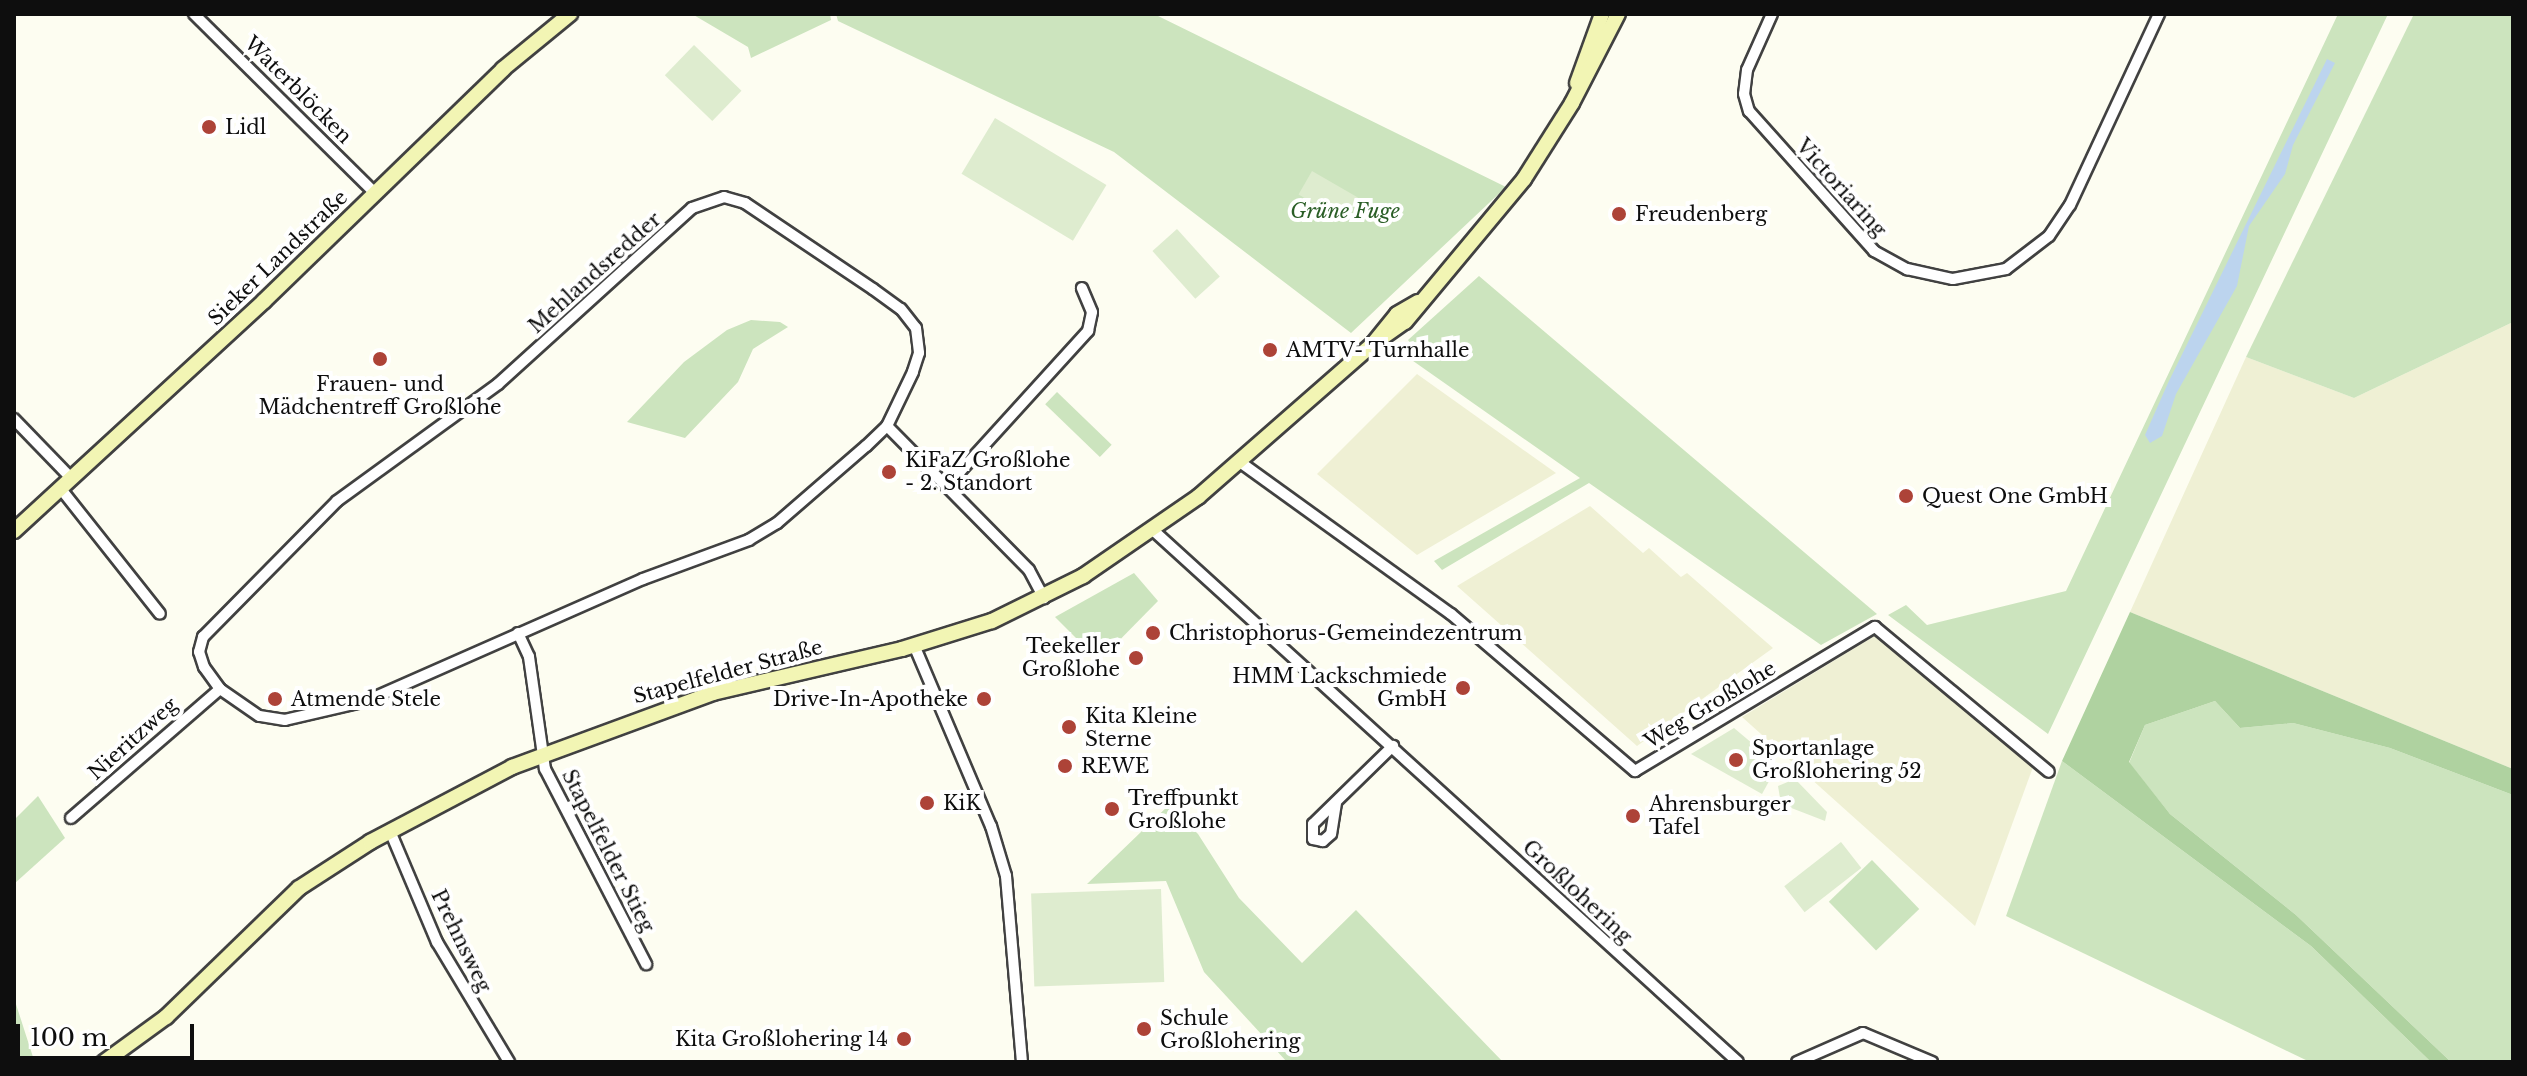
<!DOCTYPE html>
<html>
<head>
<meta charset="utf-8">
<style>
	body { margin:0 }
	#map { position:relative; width:2527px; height:1076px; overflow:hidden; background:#fdfdf1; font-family:"Libre Baskerville",serif }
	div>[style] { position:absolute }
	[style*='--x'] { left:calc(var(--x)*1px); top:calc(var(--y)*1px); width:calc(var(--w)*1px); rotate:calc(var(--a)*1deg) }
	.farmland>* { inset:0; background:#eff0d4 }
	.green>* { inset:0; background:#cce4be; transform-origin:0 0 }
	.forest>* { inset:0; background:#afd2a0 }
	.pitch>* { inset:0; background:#deeccf; transform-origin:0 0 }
	.water>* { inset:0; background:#bcd4ee }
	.roads { filter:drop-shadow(2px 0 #414141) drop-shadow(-2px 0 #414141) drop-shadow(0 2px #414141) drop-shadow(0 -2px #414141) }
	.street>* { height:10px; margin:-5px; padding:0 5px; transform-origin:5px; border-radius:5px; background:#fff }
	.secondary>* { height:14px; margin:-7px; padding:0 7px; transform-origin:7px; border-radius:7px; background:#f2f5b4 }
	.dots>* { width:22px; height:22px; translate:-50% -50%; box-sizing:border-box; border:4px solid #fff; border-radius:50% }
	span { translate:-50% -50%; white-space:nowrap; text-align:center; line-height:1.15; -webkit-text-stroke:8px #fff; paint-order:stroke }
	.street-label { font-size:20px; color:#0e0e0e }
	.poi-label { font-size:20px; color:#0e0e0e }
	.left { translate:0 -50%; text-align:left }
	.right { translate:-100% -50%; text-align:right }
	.park-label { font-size:20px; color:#2a5e26; font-style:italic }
	.frame { position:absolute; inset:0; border:16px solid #0e0e0e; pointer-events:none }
	.scale { position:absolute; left:16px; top:1024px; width:178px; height:36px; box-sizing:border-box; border:4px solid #0e0e0e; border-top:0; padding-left:10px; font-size:24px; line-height:28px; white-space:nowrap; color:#0e0e0e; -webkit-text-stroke:6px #fff; paint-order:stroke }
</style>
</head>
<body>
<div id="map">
	<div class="farmland">
		<i style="clip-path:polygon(2513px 322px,2513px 769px,2130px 612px,2246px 357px,2354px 398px)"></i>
		<i style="clip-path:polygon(1417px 374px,1556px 473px,1417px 555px,1317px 474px)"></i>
		<i style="clip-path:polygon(1590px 506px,1643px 553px,1649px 548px,1681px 577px,1687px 573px,1773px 648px,1637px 746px,1457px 586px)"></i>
		<i style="clip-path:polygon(1876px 635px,2033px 767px,1975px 926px,1742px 717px)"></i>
	</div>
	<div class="green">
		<i style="clip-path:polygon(692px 14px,830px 14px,831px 20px,751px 58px,748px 47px)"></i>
		<i style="clip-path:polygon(836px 14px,1154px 14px,1506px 187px,1351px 333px,1114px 152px,838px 21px)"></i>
		<i style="clip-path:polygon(2338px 14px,2388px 14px,2048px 734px,1888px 615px,1906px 605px,1927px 625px,2066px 591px)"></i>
		<i style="clip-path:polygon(2414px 14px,2513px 14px,2513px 322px,2354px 398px,2246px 357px)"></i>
		<i style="clip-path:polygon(1479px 276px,1877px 614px,1821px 645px,1589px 483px,1442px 570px,1434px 561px,1580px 478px,1406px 356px,1414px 348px,1408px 340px)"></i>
		<i style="clip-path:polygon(751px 320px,780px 322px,788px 327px,753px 349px,738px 382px,685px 438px,627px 422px,684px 362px,727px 330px)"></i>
		<i style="left:1057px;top:392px;width:76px;height:17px;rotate:44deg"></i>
		<i style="clip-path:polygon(1134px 573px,1158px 601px,1099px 661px,1055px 617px)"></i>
		<i style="clip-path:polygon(2215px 701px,2240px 728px,2293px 723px,2390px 748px,2513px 795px,2513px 1062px,2451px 1062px,2296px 915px,2170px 814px,2129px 763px,2145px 725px)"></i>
		<i style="clip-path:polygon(2062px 761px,2311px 946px,2431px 1062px,2310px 1062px,2006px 916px)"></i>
		<i style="clip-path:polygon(38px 796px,65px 838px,14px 884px,14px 820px)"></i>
		<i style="clip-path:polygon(1169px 805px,1198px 834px,1239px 898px,1302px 963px,1356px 910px,1503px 1062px,1287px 1062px,1204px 972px,1166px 881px,1087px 884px)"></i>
		<i style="left:1872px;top:860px;width:68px;height:60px;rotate:46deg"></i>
		<i style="clip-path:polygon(14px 998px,33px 1057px,35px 1062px,14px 1062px)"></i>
	</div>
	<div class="forest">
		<i style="clip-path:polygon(2130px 612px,2513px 769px,2513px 795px,2390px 748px,2293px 723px,2240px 728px,2215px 701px,2145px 725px,2129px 762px,2170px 814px,2296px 915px,2451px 1062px,2431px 1062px,2311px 946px,2062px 761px)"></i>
	</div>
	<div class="pitch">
		<i style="left:694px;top:45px;width:66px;height:42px;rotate:44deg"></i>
		<i style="left:995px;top:118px;width:130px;height:65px;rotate:31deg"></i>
		<i style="left:1312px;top:171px;width:53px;height:27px;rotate:30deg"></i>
		<i style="left:1177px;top:229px;width:64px;height:33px;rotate:48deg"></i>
		<i style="clip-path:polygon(1734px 728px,1778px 765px,1762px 794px,1691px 754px)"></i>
		<i style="clip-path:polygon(1795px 779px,1827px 812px,1825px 821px,1781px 804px,1778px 786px)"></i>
		<i style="left:1841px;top:842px;width:33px;height:72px;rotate:52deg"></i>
		<i style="left:1161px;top:889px;width:93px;height:130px;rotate:88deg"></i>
	</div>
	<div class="water">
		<i style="clip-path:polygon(2327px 59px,2335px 63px,2293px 145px,2285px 174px,2249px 226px,2237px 286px,2176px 394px,2162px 436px,2150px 443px,2145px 435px,2168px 383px)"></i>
	</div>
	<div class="roads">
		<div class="street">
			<i style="--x:194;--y:14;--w:255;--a:44.7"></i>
			<i style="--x:1772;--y:14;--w:61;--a:114.1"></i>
			<i style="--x:1747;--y:70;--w:24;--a:97"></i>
			<i style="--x:1744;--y:94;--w:18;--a:74"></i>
			<i style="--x:1749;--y:111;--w:188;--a:48.2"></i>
			<i style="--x:1874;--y:251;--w:38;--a:29"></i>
			<i style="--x:1907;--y:269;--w:47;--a:12.3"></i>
			<i style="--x:1953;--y:279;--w:54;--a:-10.7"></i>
			<i style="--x:2006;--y:269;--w:54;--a:-37.5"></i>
			<i style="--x:2049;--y:236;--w:37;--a:-56"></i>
			<i style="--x:2070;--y:205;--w:211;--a:-65"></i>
			<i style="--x:724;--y:197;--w:22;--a:16"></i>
			<i style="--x:745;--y:203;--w:154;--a:33.9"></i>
			<i style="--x:873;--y:289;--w:34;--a:36"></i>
			<i style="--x:901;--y:309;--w:24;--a:52"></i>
			<i style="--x:916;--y:328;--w:25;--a:83"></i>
			<i style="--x:919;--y:353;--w:20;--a:108"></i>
			<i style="--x:913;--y:372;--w:60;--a:115.7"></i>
			<i style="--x:887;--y:426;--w:29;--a:136"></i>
			<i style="--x:866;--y:446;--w:118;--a:139.1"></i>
			<i style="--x:777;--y:523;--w:33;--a:149"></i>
			<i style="--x:749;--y:540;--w:113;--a:159.8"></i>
			<i style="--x:643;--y:579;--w:302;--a:156.2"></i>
			<i style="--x:367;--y:701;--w:84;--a:167"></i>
			<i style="--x:285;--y:720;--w:26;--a:-171"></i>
			<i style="--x:259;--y:716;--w:47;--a:-145.3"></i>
			<i style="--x:220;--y:689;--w:27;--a:-126"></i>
			<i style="--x:204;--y:667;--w:16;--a:-108"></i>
			<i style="--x:199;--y:652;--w:16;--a:-75"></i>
			<i style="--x:203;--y:637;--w:191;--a:-45.4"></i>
			<i style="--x:337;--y:501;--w:199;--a:-36"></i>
			<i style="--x:498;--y:384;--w:262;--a:-42.2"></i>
			<i style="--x:692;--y:208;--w:34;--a:-19"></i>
			<i style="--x:14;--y:419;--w:83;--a:46"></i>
			<i style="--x:887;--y:426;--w:202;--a:45.4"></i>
			<i style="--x:1029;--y:570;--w:32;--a:62"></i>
			<i style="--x:1240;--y:462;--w:260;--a:35.8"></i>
			<i style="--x:1451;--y:614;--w:242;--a:40.5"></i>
			<i style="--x:1635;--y:771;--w:280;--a:-31"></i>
			<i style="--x:1875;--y:627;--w:226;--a:39.8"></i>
			<i style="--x:947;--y:486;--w:210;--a:-47.7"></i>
			<i style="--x:1088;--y:331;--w:19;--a:-78"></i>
			<i style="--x:1092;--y:312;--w:26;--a:-113"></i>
			<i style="--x:61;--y:489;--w:159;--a:51.6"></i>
			<i style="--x:1154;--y:531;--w:789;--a:42.28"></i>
			<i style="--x:518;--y:633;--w:26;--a:65"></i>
			<i style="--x:529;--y:657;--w:113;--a:81.9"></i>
			<i style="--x:545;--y:769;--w:220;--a:62.6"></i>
			<i style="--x:914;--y:645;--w:197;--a:67"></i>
			<i style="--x:991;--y:826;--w:52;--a:73.3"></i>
			<i style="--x:1006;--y:876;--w:187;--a:85.1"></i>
			<i style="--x:1336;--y:803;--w:31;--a:99"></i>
			<i style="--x:1331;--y:834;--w:11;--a:139"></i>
			<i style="--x:1323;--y:841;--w:10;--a:-169"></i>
			<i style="--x:1313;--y:839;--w:15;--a:-90"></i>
			<i style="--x:1313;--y:824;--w:112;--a:-44.3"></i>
			<i style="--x:71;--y:818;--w:197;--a:-40.9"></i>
			<i style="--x:390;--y:831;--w:121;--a:67.1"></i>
			<i style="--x:437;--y:942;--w:140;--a:59"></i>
			<i style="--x:1797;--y:1062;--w:72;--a:-23.7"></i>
			<i style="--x:1863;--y:1033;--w:75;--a:22.8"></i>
		</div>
		<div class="secondary">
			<i style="--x:1577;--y:83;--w:73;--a:-70.1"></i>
			<i style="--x:1373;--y:344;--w:39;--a:-35"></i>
			<i style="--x:1405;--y:322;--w:186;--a:-50.2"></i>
			<i style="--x:1524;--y:179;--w:90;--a:-57.7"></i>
			<i style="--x:1572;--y:103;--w:100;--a:-62.7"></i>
			<i style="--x:14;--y:531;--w:340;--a:-42.6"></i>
			<i style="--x:264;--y:301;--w:333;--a:-44.1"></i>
			<i style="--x:503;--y:69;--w:87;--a:-39.4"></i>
			<i style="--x:104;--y:1062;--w:77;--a:-36"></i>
			<i style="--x:166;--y:1017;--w:185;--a:-44.1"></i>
			<i style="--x:299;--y:888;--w:85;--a:-32.9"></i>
			<i style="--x:370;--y:842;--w:161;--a:-27.8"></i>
			<i style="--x:512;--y:767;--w:214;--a:-20.2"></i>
			<i style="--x:713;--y:693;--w:194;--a:-13.1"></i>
			<i style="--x:902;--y:649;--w:94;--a:-17.3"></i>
			<i style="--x:992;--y:621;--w:102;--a:-26.3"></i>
			<i style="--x:1083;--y:576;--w:140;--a:-34.5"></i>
			<i style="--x:1198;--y:497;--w:232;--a:-41.2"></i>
			<i style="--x:1373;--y:344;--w:38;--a:-51"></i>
			<i style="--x:1397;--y:314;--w:24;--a:-30"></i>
		</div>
	</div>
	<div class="dots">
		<i style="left:209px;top:127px;background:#ad4338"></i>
		<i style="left:1619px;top:214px;background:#ad4338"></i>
		<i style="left:1270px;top:350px;background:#ad4338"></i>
		<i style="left:380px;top:359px;background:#ad4338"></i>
		<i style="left:889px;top:472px;background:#ad4338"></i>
		<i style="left:1906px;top:496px;background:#ad4338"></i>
		<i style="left:1153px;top:633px;background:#ad4338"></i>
		<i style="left:1136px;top:658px;background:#ad4338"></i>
		<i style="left:1463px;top:688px;background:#ad4338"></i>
		<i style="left:275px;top:699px;background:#ad4338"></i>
		<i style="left:984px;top:699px;background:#ad4338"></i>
		<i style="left:1069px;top:727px;background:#ad4338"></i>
		<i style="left:1736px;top:760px;background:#ad4338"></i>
		<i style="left:1065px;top:766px;background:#ad4338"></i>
		<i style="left:927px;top:803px;background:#ad4338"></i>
		<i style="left:1112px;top:809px;background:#ad4338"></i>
		<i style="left:1633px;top:816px;background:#ad4338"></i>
		<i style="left:1144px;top:1029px;background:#ad4338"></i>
		<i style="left:904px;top:1039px;background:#ad4338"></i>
	</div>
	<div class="street-label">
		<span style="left:298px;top:90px;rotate:45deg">Waterblöcken</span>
		<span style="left:1841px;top:188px;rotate:48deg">Victoriaring</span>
		<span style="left:278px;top:258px;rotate:-44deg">Sieker Landstraße</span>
		<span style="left:595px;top:273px;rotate:-42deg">Mehlandsredder</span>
		<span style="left:728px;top:672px;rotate:-15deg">Stapelfelder Straße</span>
		<span style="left:1710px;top:705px;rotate:-31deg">Weg Großlohe</span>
		<span style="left:133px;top:739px;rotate:-42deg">Nieritzweg</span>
		<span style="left:608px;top:851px;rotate:63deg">Stapelfelder Stieg</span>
		<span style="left:1577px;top:892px;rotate:43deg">Großlohering</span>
		<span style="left:461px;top:941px;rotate:64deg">Prehnsweg</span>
	</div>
	<div class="poi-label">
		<span class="left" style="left:225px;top:127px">Lidl</span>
		<span class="left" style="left:1635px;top:214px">Freudenberg</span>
		<span class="left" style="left:1286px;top:350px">AMTV- Turnhalle</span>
		<span style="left:380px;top:396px">Frauen- und<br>Mädchentreff Großlohe</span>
		<span class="left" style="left:905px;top:472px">KiFaZ Großlohe<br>- 2. Standort</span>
		<span class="left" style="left:1922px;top:496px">Quest One GmbH</span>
		<span class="left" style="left:1169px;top:633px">Christophorus-Gemeindezentrum</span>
		<span class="right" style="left:1120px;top:658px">Teekeller<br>Großlohe</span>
		<span class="right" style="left:1447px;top:688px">HMM Lackschmiede<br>GmbH</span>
		<span class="left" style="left:291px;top:699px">Atmende Stele</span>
		<span class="right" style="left:968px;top:699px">Drive-In-Apotheke</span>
		<span class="left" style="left:1085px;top:728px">Kita Kleine<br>Sterne</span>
		<span class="left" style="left:1752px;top:760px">Sportanlage<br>Großlohering 52</span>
		<span class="left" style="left:1081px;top:766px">REWE</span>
		<span class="left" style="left:1128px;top:810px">Treffpunkt<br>Großlohe</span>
		<span class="left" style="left:943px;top:803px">KiK</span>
		<span class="left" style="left:1649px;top:816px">Ahrensburger<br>Tafel</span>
		<span class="left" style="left:1160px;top:1030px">Schule<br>Großlohering</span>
		<span class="right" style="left:888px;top:1039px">Kita Großlohering 14</span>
	</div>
	<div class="park-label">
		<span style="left:1345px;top:211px">Grüne Fuge</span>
	</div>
	<div class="frame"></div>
	<div class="scale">100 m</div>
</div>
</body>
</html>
